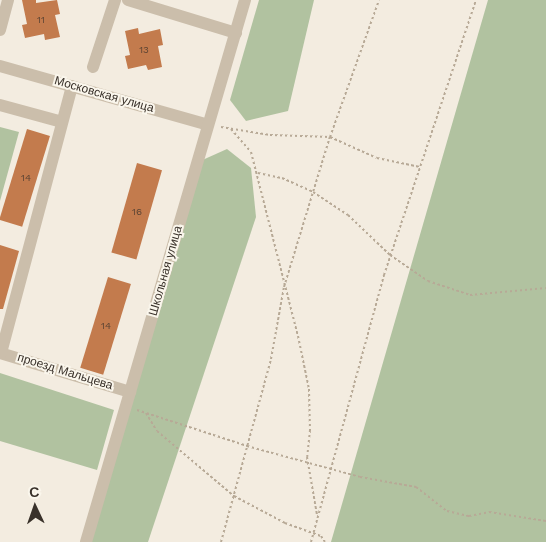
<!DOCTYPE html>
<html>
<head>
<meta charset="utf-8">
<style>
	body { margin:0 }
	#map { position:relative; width:546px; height:542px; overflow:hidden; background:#f3ece0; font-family:"Work Sans",sans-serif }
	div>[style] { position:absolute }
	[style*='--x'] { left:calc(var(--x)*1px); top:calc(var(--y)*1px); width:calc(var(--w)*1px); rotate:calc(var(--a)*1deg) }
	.green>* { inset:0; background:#b1c2a0 }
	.building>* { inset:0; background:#c37b4d; transform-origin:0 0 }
	.path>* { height:2px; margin-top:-1px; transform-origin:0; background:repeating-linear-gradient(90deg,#b7a996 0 2.5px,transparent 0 5px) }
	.minor>* { height:12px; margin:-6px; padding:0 6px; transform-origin:6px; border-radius:6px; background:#cbbeab }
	span { translate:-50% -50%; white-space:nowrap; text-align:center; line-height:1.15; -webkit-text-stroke:4px #faf6ec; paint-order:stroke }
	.number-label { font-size:10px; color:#5c4433 }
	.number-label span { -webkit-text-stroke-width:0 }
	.street-label { font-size:12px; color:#39312a }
	.north { position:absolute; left:10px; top:482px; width:50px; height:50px; -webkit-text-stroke:4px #faf6ec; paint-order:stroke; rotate:357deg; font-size:14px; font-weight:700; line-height:20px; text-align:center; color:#39312a }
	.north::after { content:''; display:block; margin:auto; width:18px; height:22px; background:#39312a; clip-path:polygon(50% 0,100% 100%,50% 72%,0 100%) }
</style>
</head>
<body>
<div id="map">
	<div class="green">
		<i style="clip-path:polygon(259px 0,314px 0,288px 111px,246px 121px,230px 100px)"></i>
		<i style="clip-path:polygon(488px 0,546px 0,546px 542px,331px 542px)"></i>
		<i style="clip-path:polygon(0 127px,19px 132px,0 201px)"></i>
		<i style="clip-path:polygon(227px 149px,251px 168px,256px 217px,148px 542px,90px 542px,198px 162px)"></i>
		<i style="clip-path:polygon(0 373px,114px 410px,97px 470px,0 441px)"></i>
	</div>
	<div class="building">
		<i style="clip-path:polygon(22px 0,36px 0,36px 3px,57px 0,60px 14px,55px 15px,60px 37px,45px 40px,44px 34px,25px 38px,22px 25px,27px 24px)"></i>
		<i style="clip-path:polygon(138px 28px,139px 34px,160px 29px,163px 45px,158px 46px,162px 67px,148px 70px,146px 65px,128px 69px,125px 56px,130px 55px,125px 31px)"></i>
		<i style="left:27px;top:129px;width:24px;height:95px;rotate:17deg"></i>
		<i style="left:137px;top:163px;width:26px;height:93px;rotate:16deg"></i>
		<i style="clip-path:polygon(0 245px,19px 251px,3px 309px,0 309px)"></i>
		<i style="left:108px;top:277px;width:24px;height:95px;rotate:17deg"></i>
	</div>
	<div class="path">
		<i style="--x:221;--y:127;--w:50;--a:9.3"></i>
		<i style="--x:270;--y:135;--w:60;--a:1.9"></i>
		<i style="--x:330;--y:137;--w:145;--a:-70.3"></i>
		<i style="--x:231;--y:129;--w:30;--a:49"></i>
		<i style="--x:251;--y:152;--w:190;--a:75.7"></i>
		<i style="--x:298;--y:336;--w:54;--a:78.3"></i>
		<i style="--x:309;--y:389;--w:41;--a:88.6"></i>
		<i style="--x:310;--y:430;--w:27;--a:96"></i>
		<i style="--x:307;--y:457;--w:59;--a:80.2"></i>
		<i style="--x:258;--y:173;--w:25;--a:12"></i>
		<i style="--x:282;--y:178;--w:34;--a:24"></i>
		<i style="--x:313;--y:192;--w:42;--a:33.3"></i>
		<i style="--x:348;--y:215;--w:58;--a:43.6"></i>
		<i style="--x:390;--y:255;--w:46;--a:34.4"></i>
		<i style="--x:428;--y:281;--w:44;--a:18.4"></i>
		<i style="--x:470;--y:295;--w:76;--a:-5.3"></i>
		<i style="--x:137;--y:410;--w:116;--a:18.1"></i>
		<i style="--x:247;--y:446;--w:117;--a:15.3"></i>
		<i style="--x:360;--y:477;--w:57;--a:10.1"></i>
		<i style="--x:416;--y:487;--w:39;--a:38"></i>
		<i style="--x:447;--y:511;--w:23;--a:13"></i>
		<i style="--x:469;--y:516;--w:20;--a:-11"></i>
		<i style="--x:489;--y:512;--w:58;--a:9"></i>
		<i style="--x:146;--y:413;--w:21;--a:59"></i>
		<i style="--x:157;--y:431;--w:101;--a:40.2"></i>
		<i style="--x:234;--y:496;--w:58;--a:27.9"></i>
		<i style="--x:285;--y:523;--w:38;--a:20"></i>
		<i style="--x:321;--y:536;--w:7;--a:56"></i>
		<i style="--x:221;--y:542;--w:190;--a:-74.7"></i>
		<i style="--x:271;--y:359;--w:73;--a:-79.8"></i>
		<i style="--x:284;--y:287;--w:157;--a:-73"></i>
		<i style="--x:330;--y:137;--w:51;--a:24.1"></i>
		<i style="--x:377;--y:158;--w:44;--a:11.8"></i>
		<i style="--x:311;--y:542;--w:277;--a:-74.7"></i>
		<i style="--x:384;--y:275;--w:290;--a:-71.5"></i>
	</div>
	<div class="minor">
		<i style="--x:128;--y:0;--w:113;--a:17"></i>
		<i style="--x:0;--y:30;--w:31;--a:-75"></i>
		<i style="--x:0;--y:66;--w:216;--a:15.8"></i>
		<i style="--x:93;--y:67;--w:71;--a:-71.8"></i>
		<i style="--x:0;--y:105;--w:64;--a:15.3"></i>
		<i style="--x:0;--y:353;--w:136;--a:16.7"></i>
		<i style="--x:1;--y:353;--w:276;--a:-75.1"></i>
		<i style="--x:86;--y:542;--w:565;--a:-73.65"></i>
	</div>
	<div class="number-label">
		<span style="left:41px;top:20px">11</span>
		<span style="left:144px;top:50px">13</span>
		<span style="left:26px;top:178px">14</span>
		<span style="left:137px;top:212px">16</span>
		<span style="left:106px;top:326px">14</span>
	</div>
	<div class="street-label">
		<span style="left:104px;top:95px;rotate:16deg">Московская улица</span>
		<span style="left:166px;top:271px;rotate:-74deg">Школьная улица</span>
		<span style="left:65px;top:372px;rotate:17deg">проезд Мальцева</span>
	</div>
	<div class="north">С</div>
</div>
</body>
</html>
